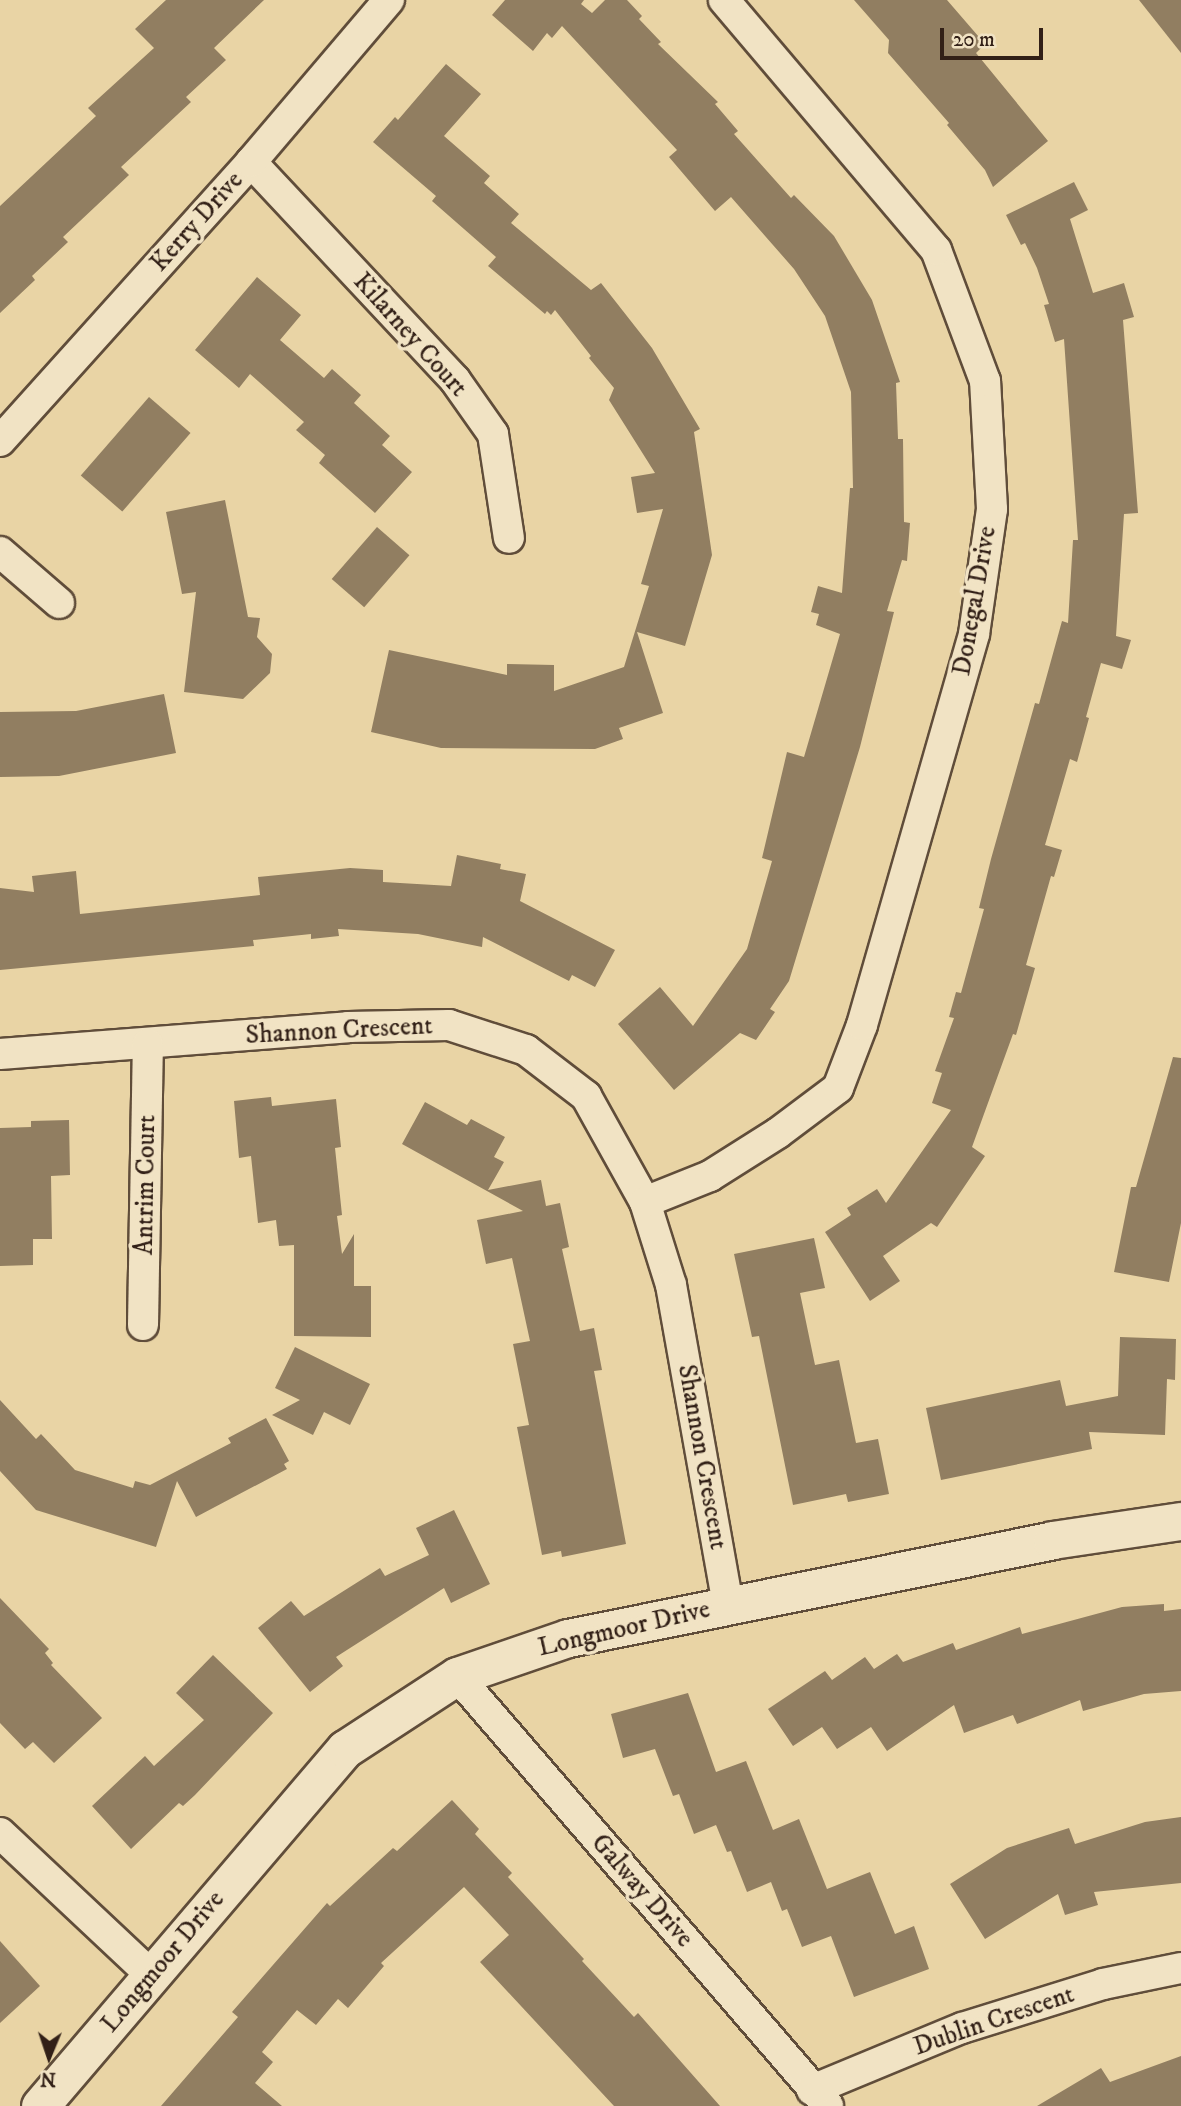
<!DOCTYPE html>
<html>
<head>
<meta charset="utf-8">
<style>
	body { margin:0 }
	#map { position:relative; width:1181px; height:2106px; overflow:hidden; background:#e9d4a5; font-family:"IM FELL DW Pica",serif }
	div>[style] { position:absolute }
	[style*='--x'] { left:calc(var(--x)*1px); top:calc(var(--y)*1px); width:calc(var(--w)*1px); rotate:calc(var(--a)*1deg) }
	.building>* { inset:0; background:#917e61; transform-origin:0 0 }
	.roads { filter:drop-shadow(2px 0 #604d3a) drop-shadow(-2px 0 #604d3a) drop-shadow(0 2px #604d3a) drop-shadow(0 -2px #604d3a) }
	.minor>* { height:30px; margin:-15px; padding:0 15px; transform-origin:15px; border-radius:15px; background:#f1e3c4 }
	.tertiary>* { height:37px; margin:-18.5px; padding:0 18.5px; transform-origin:18.5px; border-radius:18.5px; background:#f1e3c4 }
	span { translate:-50% -50%; white-space:nowrap; text-align:center; line-height:1.15; -webkit-text-stroke:7px #f1e3c4; paint-order:stroke }
	.street-label { font-size:26px; color:#322017 }
	.north { position:absolute; left:14px; top:2022px; width:70px; height:70px; -webkit-text-stroke:5px #f1e3c4; paint-order:stroke; rotate:182deg; font-size:19px; font-weight:700; line-height:28px; text-align:center; color:#322017 }
	.north::after { content:''; display:block; margin:auto; width:24px; height:32px; background:#322017; clip-path:polygon(50% 0,100% 100%,50% 72%,0 100%) }
	.scale { position:absolute; left:940px; top:28px; width:103px; height:32px; box-sizing:border-box; border:4px solid #322017; border-top:0; padding-left:9px; font-size:21px; line-height:24px; white-space:nowrap; color:#322017; -webkit-text-stroke:5px #f1e3c4; paint-order:stroke }
</style>
</head>
<body>
<div id="map">
	<div class="building">
		<i style="clip-path:polygon(166px 0,264px 0,214px 48px,226px 60px,186px 97px,191px 102px,121px 167px,129px 175px,63px 237px,68px 242px,32px 276px,35px 280px,0 313px,0 206px,96px 116px,88px 108px,154px 48px,135px 29px)"></i>
		<i style="clip-path:polygon(505px 0,584px 0,581px 4px,592px 13px,605px 0,627px 0,642px 16px,639px 19px,661px 42px,658px 44px,718px 102px,715px 104px,738px 131px,734px 134px,791px 198px,794px 195px,834px 236px,872px 300px,900px 382px,896px 383px,898px 439px,903px 439px,904px 522px,910px 523px,907px 561px,902px 560px,887px 611px,894px 612px,860px 747px,789px 981px,770px 1009px,775px 1012px,756px 1040px,740px 1033px,674px 1090px,618px 1024px,660px 987px,693px 1026px,747px 949px,772px 861px,762px 858px,787px 752px,804px 757px,840px 634px,816px 625px,819px 614px,811px 612px,818px 586px,842px 593px,850px 488px,853px 488px,851px 392px,825px 316px,794px 269px,731px 197px,715px 211px,669px 157px,677px 150px,562px 26px,552px 38px,547px 33px,533px 51px,492px 15px)"></i>
		<i style="clip-path:polygon(854px 0,947px 0,985px 44px,976px 53px,1048px 141px,993px 187px,985px 170px,947px 125px,949px 123px,888px 53px,889px 40px)"></i>
		<i style="clip-path:polygon(1139px 0,1181px 0,1181px 53px)"></i>
		<i style="clip-path:polygon(446px 64px,481px 94px,444px 136px,490px 176px,484px 183px,519px 214px,511px 223px,591px 290px,601px 283px,652px 348px,700px 429px,694px 432px,712px 555px,685px 646px,637px 632px,663px 713px,619px 728px,623px 739px,595px 749px,441px 748px,371px 732px,389px 650px,507px 675px,507px 664px,554px 665px,554px 691px,624px 667px,649px 586px,641px 584px,663px 509px,637px 513px,631px 477px,655px 473px,609px 400px,614px 388px,589px 358px,591px 356px,555px 310px,551px 315px,547px 311px,545px 314px,488px 266px,496px 257px,432px 201px,436px 196px,373px 142px,395px 117px,398px 120px)"></i>
		<i style="clip-path:polygon(1074px 182px,1088px 210px,1070px 219px,1093px 293px,1124px 283px,1134px 317px,1123px 320px,1138px 513px,1124px 514px,1116px 636px,1131px 640px,1122px 669px,1101px 663px,1086px 717px,1089px 718px,1077px 762px,1070px 759px,1045px 845px,1062px 850px,1054px 877px,1051px 876px,1026px 965px,1035px 968px,1016px 1035px,1013px 1034px,972px 1147px,985px 1156px,937px 1227px,931px 1223px,883px 1256px,900px 1281px,870px 1301px,825px 1232px,851px 1215px,847px 1208px,877px 1189px,886px 1203px,951px 1110px,932px 1103px,942px 1073px,935px 1071px,954px 1018px,949px 1017px,956px 992px,961px 993px,984px 909px,979px 908px,991px 859px,1035px 703px,1039px 704px,1062px 621px,1068px 623px,1073px 540px,1078px 540px,1064px 339px,1055px 342px,1044px 305px,1049px 304px,1037px 268px,1025px 243px,1021px 245px,1006px 215px)"></i>
		<i style="clip-path:polygon(257px 277px,301px 315px,280px 340px,324px 378px,332px 369px,361px 395px,354px 403px,390px 436px,382px 445px,412px 472px,375px 513px,319px 463px,325px 455px,296px 430px,304px 422px,250px 374px,239px 388px,195px 350px)"></i>
		<i style="left:149px;top:397px;width:55px;height:104px;rotate:41deg"></i>
		<i style="clip-path:polygon(225px 500px,248px 617px,260px 618px,257px 637px,272px 654px,270px 673px,243px 699px,184px 692px,196px 592px,182px 594px,166px 512px)"></i>
		<i style="left:377px;top:527px;width:43px;height:69px;rotate:41deg"></i>
		<i style="clip-path:polygon(164px 694px,176px 753px,59px 776px,0 777px,0 712px,76px 711px)"></i>
		<i style="clip-path:polygon(457px 855px,501px 864px,500px 869px,526px 874px,520px 901px,615px 950px,595px 987px,572px 975px,569px 981px,483px 937px,482px 947px,418px 934px,338px 929px,339px 936px,311px 939px,311px 934px,253px 940px,254px 946px,0 970px,0 888px,34px 892px,32px 876px,76px 871px,80px 914px,260px 895px,258px 877px,350px 868px,383px 870px,383px 882px,451px 886px)"></i>
		<i style="clip-path:polygon(1173px 1057px,1181px 1058px,1181px 1223px,1169px 1282px,1114px 1272px,1131px 1187px,1136px 1187px)"></i>
		<i style="clip-path:polygon(271px 1097px,272px 1106px,336px 1099px,341px 1147px,335px 1148px,342px 1215px,337px 1216px,342px 1254px,354px 1234px,354px 1286px,371px 1286px,371px 1337px,294px 1336px,294px 1245px,279px 1246px,276px 1220px,258px 1223px,251px 1156px,239px 1158px,234px 1101px)"></i>
		<i style="clip-path:polygon(425px 1102px,467px 1125px,471px 1119px,505px 1137px,494px 1157px,504px 1162px,488px 1190px,541px 1180px,546px 1206px,560px 1203px,569px 1247px,562px 1249px,580px 1331px,594px 1328px,602px 1370px,594px 1371px,626px 1544px,562px 1557px,561px 1551px,542px 1555px,517px 1427px,529px 1425px,513px 1344px,530px 1341px,512px 1258px,486px 1264px,477px 1220px,523px 1211px,402px 1144px)"></i>
		<i style="clip-path:polygon(69px 1120px,70px 1175px,51px 1176px,52px 1239px,33px 1239px,33px 1265px,0 1266px,0 1128px,31px 1127px,31px 1121px)"></i>
		<i style="clip-path:polygon(814px 1238px,825px 1288px,800px 1293px,815px 1365px,839px 1360px,856px 1443px,878px 1439px,889px 1494px,848px 1502px,846px 1494px,793px 1505px,759px 1336px,752px 1337px,734px 1254px)"></i>
		<i style="clip-path:polygon(1120px 1337px,1176px 1339px,1175px 1380px,1167px 1379px,1165px 1435px,1089px 1432px,1092px 1449px,941px 1480px,926px 1408px,1060px 1380px,1066px 1406px,1118px 1396px)"></i>
		<i style="clip-path:polygon(295px 1347px,370px 1384px,350px 1425px,324px 1412px,313px 1435px,272px 1415px,300px 1400px,275px 1388px)"></i>
		<i style="clip-path:polygon(0 1400px,36px 1439px,41px 1434px,75px 1470px,133px 1488px,135px 1481px,150px 1485px,231px 1443px,228px 1438px,266px 1418px,289px 1461px,284px 1464px,287px 1469px,196px 1517px,177px 1481px,156px 1547px,36px 1510px,0 1471px)"></i>
		<i style="clip-path:polygon(454px 1510px,490px 1584px,451px 1603px,444px 1588px,336px 1657px,343px 1666px,310px 1692px,258px 1628px,291px 1601px,304px 1616px,380px 1568px,385px 1576px,429px 1555px,416px 1528px)"></i>
		<i style="clip-path:polygon(0 1598px,49px 1649px,45px 1653px,53px 1663px,51px 1665px,102px 1718px,54px 1763px,33px 1742px,25px 1749px,0 1723px)"></i>
		<i style="clip-path:polygon(1164px 1604px,1164px 1611px,1181px 1609px,1181px 1691px,1144px 1694px,1083px 1711px,1080px 1700px,1017px 1724px,1013px 1715px,964px 1733px,954px 1705px,887px 1751px,871px 1727px,837px 1749px,822px 1727px,793px 1746px,768px 1709px,825px 1671px,832px 1680px,865px 1657px,874px 1669px,897px 1654px,903px 1662px,953px 1643px,956px 1650px,1020px 1627px,1022px 1634px,1122px 1607px)"></i>
		<i style="clip-path:polygon(213px 1655px,273px 1713px,195px 1795px,183px 1806px,179px 1803px,131px 1849px,92px 1806px,145px 1756px,154px 1766px,204px 1720px,176px 1693px)"></i>
		<i style="clip-path:polygon(688px 1693px,716px 1772px,746px 1761px,773px 1830px,799px 1819px,827px 1889px,870px 1872px,895px 1934px,914px 1926px,929px 1969px,854px 1997px,831px 1936px,802px 1947px,787px 1909px,782px 1911px,771px 1882px,747px 1892px,731px 1851px,727px 1852px,716px 1825px,694px 1834px,679px 1794px,673px 1796px,655px 1749px,623px 1758px,611px 1714px)"></i>
		<i style="clip-path:polygon(452px 1800px,479px 1829px,475px 1834px,512px 1873px,508px 1877px,584px 1959px,582px 1961px,634px 2017px,638px 2013px,720px 2106px,614px 2106px,480px 1962px,509px 1935px,464px 1887px,381px 1963px,384px 1966px,348px 2008px,338px 1999px,316px 2025px,297px 2010px,262px 2052px,273px 2062px,255px 2083px,282px 2106px,161px 2106px,238px 2017px,232px 2012px,327px 1903px,330px 1906px,393px 1848px,397px 1851px)"></i>
		<i style="clip-path:polygon(1181px 1817px,1181px 1883px,1094px 1892px,1098px 1905px,1065px 1915px,1058px 1894px,985px 1939px,950px 1884px,1007px 1848px,1069px 1828px,1075px 1844px,1145px 1822px)"></i>
		<i style="clip-path:polygon(0 1941px,40px 1986px,0 2023px)"></i>
		<i style="clip-path:polygon(1181px 2056px,1181px 2106px,1037px 2106px,1101px 2068px,1110px 2082px)"></i>
	</div>
	<div class="roads">
		<div class="minor">
			<i style="--x:251;--y:162;--w:299;--a:46.9"></i>
			<i style="--x:455;--y:380;--w:66;--a:54.9"></i>
			<i style="--x:493;--y:434;--w:105;--a:81.3"></i>
			<i style="--x:0;--y:441;--w:375;--a:-48"></i>
			<i style="--x:251;--y:162;--w:213;--a:-49.6"></i>
			<i style="--x:0;--y:552;--w:78;--a:40.8"></i>
			<i style="--x:0;--y:1054;--w:349;--a:-4.4"></i>
			<i style="--x:348;--y:1027;--w:101;--a:-1.1"></i>
			<i style="--x:449;--y:1025;--w:81;--a:18"></i>
			<i style="--x:526;--y:1050;--w:76;--a:37.5"></i>
			<i style="--x:586;--y:1096;--w:121;--a:60.9"></i>
			<i style="--x:645;--y:1202;--w:87;--a:72.6"></i>
			<i style="--x:671;--y:1285;--w:325;--a:79.9"></i>
			<i style="--x:645;--y:1202;--w:70;--a:-21.8"></i>
			<i style="--x:710;--y:1176;--w:80;--a:-32.3"></i>
			<i style="--x:778;--y:1133;--w:75;--a:-36.9"></i>
			<i style="--x:838;--y:1088;--w:67;--a:-69.1"></i>
			<i style="--x:862;--y:1025;--w:407;--a:-74"></i>
			<i style="--x:974;--y:634;--w:126;--a:-81.8"></i>
			<i style="--x:992;--y:509;--w:128;--a:-93.1"></i>
			<i style="--x:985;--y:381;--w:140;--a:-110.5"></i>
			<i style="--x:936;--y:250;--w:328;--a:-130.3"></i>
			<i style="--x:143;--y:1325;--w:281;--a:-89"></i>
			<i style="--x:457;--y:1676;--w:568;--a:49.21"></i>
			<i style="--x:0;--y:1833;--w:207;--a:43.2"></i>
			<i style="--x:812;--y:2090;--w:162;--a:-22.5"></i>
			<i style="--x:962;--y:2028;--w:148;--a:-17.3"></i>
			<i style="--x:1103;--y:1984;--w:80;--a:-11.6"></i>
		</div>
		<div class="tertiary">
			<i style="--x:40;--y:2106;--w:470;--a:-49.5"></i>
			<i style="--x:345;--y:1749;--w:134;--a:-33.1"></i>
			<i style="--x:457;--y:1676;--w:117;--a:-18.9"></i>
			<i style="--x:568;--y:1638;--w:494;--a:-11.4"></i>
			<i style="--x:1052;--y:1540;--w:130;--a:-8.4"></i>
		</div>
	</div>
	<div class="street-label">
		<span style="left:197px;top:222px;rotate:-48deg">Kerry Drive</span>
		<span style="left:410px;top:335px;rotate:48deg">Kilarney Court</span>
		<span style="left:975px;top:601px;rotate:-80deg">Donegal Drive</span>
		<span style="left:339px;top:1031px;rotate:-3deg">Shannon Crescent</span>
		<span style="left:146px;top:1185px;rotate:-89deg">Antrim Court</span>
		<span style="left:702px;top:1457px;rotate:80deg">Shannon Crescent</span>
		<span style="left:624px;top:1629px;rotate:-13deg">Longmoor Drive</span>
		<span style="left:642px;top:1891px;rotate:49deg">Galway Drive</span>
		<span style="left:163px;top:1962px;rotate:-50deg">Longmoor Drive</span>
		<span style="left:994px;top:2021px;rotate:-19deg">Dublin Crescent</span>
	</div>
	<div class="north">N</div>
	<div class="scale">20 m</div>
</div>
</body>
</html>
